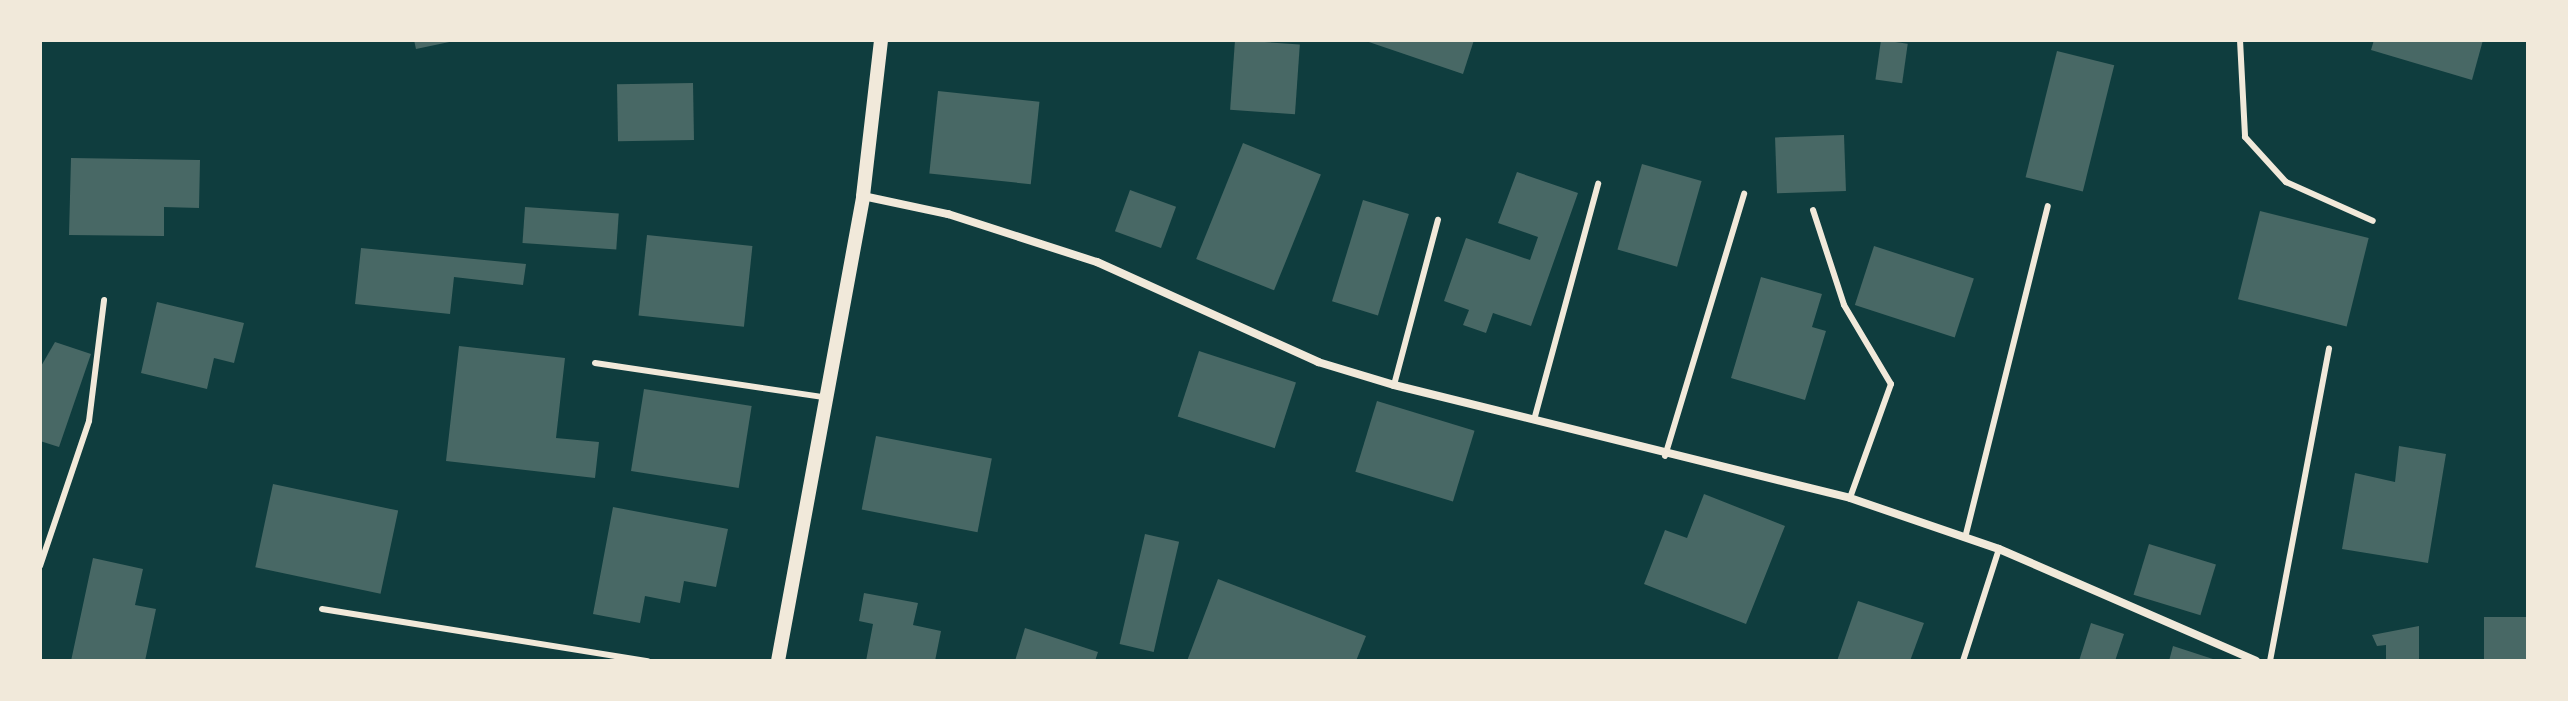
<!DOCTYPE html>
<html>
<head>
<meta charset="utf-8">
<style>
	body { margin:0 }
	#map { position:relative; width:2568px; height:701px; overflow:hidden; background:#0f3d3e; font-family:Poppins,sans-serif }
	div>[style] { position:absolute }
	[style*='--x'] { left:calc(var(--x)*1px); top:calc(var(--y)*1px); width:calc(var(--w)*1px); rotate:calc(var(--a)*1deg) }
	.building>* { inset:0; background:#486865; transform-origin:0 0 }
	.service>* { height:6px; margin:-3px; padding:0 3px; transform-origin:3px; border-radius:3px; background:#f1e9da }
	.minor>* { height:8px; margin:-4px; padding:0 4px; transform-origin:4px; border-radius:4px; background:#f1e9da }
	.tertiary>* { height:14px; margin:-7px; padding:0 7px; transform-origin:7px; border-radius:7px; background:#f1e9da }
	span { translate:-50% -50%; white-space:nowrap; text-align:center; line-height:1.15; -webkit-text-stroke:8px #f1e9da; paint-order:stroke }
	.frame { position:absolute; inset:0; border:42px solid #f1e9da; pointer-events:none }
</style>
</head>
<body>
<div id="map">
	<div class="building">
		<i style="clip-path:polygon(414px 40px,454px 40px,454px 41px,416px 49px)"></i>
		<i style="left:1235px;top:40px;width:65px;height:70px;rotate:4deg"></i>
		<i style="clip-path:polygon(1363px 40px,1474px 40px,1463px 74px)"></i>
		<i style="left:1881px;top:40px;width:27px;height:40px;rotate:8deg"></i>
		<i style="clip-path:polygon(2374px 40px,2483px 40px,2472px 80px,2371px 50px)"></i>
		<i style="left:2057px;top:51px;width:59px;height:130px;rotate:14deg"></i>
		<i style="left:693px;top:83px;width:57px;height:76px;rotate:89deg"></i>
		<i style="left:938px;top:91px;width:102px;height:83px;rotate:6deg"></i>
		<i style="left:1844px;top:135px;width:56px;height:69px;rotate:88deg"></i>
		<i style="left:1243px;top:143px;width:84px;height:125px;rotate:22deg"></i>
		<i style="clip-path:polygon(71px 158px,200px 160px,199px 208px,164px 207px,164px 236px,69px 235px)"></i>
		<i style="left:1642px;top:164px;width:62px;height:89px;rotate:16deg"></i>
		<i style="clip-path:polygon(1517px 172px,1578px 193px,1531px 326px,1493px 313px,1486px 333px,1463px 325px,1469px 310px,1444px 301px,1466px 238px,1530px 260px,1538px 237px,1498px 223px)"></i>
		<i style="left:1130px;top:190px;width:49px;height:44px;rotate:20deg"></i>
		<i style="left:1363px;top:200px;width:48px;height:106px;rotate:17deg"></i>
		<i style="left:525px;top:207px;width:94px;height:36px;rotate:4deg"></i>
		<i style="left:2260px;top:211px;width:112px;height:91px;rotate:14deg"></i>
		<i style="left:647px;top:235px;width:106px;height:81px;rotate:6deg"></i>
		<i style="left:1874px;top:246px;width:105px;height:62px;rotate:18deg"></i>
		<i style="clip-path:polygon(361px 248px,526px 264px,523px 285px,454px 277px,450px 314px,355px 304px)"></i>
		<i style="clip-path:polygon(1761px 277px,1822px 294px,1812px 327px,1826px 331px,1805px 400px,1731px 378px)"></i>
		<i style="clip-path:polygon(157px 302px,244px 323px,234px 363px,214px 358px,207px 389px,141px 373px)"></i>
		<i style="clip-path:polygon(55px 342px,91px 354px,59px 447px,40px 441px,40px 368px)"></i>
		<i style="clip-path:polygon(459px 346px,565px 358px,556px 438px,599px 442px,595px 478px,446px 461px)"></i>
		<i style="left:1199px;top:351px;width:102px;height:69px;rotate:18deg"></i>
		<i style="left:644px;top:389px;width:109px;height:83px;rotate:9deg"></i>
		<i style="left:1377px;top:401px;width:102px;height:74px;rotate:17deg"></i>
		<i style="left:876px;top:436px;width:118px;height:75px;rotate:11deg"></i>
		<i style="clip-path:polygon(2399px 446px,2446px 454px,2428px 563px,2342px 549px,2355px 473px,2395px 482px)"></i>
		<i style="left:273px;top:484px;width:128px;height:85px;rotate:12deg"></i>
		<i style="clip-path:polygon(1704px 494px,1785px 526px,1746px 624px,1644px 584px,1665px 530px,1687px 538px)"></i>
		<i style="clip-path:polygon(613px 507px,728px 529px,716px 587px,684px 581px,680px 603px,645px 596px,640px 623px,593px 614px)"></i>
		<i style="left:1145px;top:534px;width:35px;height:113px;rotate:13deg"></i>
		<i style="left:2149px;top:544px;width:70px;height:53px;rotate:17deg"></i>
		<i style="clip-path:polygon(93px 558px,143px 569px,135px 605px,156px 609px,145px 661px,71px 661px)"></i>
		<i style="clip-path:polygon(1218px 579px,1366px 636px,1356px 661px,1187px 661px)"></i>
		<i style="clip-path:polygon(864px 593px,918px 603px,913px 625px,941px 631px,935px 661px,866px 661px,873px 624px,859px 621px)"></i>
		<i style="clip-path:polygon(1858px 601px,1924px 623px,1910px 661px,1837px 661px)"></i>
		<i style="left:2528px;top:617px;width:44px;height:44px;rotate:90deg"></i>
		<i style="clip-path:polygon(2091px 623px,2124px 634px,2115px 661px,2079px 661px)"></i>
		<i style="clip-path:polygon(2419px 626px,2419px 661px,2386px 661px,2386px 645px,2377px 646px,2372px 635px)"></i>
		<i style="clip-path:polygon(1025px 628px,1098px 652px,1095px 661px,1015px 661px)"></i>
		<i style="clip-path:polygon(2173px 646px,2216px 660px,2216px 661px,2169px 661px)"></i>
	</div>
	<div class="service">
		<i style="--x:2240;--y:40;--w:97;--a:87"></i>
		<i style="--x:2245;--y:137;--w:61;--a:47.7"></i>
		<i style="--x:2286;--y:182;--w:95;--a:24.1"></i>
		<i style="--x:1813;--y:210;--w:100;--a:71.9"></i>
		<i style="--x:1844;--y:305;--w:92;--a:59.3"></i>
		<i style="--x:1891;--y:384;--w:121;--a:109.8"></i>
		<i style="--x:595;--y:363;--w:231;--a:8.5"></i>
		<i style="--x:1394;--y:385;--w:171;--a:-75.1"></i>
		<i style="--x:1534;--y:420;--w:245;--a:-74.8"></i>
		<i style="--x:1665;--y:456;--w:274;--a:-73.2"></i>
		<i style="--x:1965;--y:538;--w:342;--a:-76"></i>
		<i style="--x:40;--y:566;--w:153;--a:-71.3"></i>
		<i style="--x:89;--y:421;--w:122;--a:-82.9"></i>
		<i style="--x:322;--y:609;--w:330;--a:9.1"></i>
		<i style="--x:1963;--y:661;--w:118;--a:-72.2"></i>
		<i style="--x:2270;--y:661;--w:318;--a:-79.3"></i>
	</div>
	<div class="minor">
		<i style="--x:863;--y:196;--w:87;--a:12"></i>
		<i style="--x:948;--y:214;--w:157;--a:17.9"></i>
		<i style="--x:1097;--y:262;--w:243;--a:24.3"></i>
		<i style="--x:1318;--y:362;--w:79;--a:16.8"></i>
		<i style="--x:1394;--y:385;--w:470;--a:13.9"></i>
		<i style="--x:1850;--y:498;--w:157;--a:18.9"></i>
		<i style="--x:1999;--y:549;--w:280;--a:23.5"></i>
	</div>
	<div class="tertiary">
		<i style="--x:778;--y:661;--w:473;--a:-79.6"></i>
		<i style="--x:863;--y:196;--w:157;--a:-83.4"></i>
	</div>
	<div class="frame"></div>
</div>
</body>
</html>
